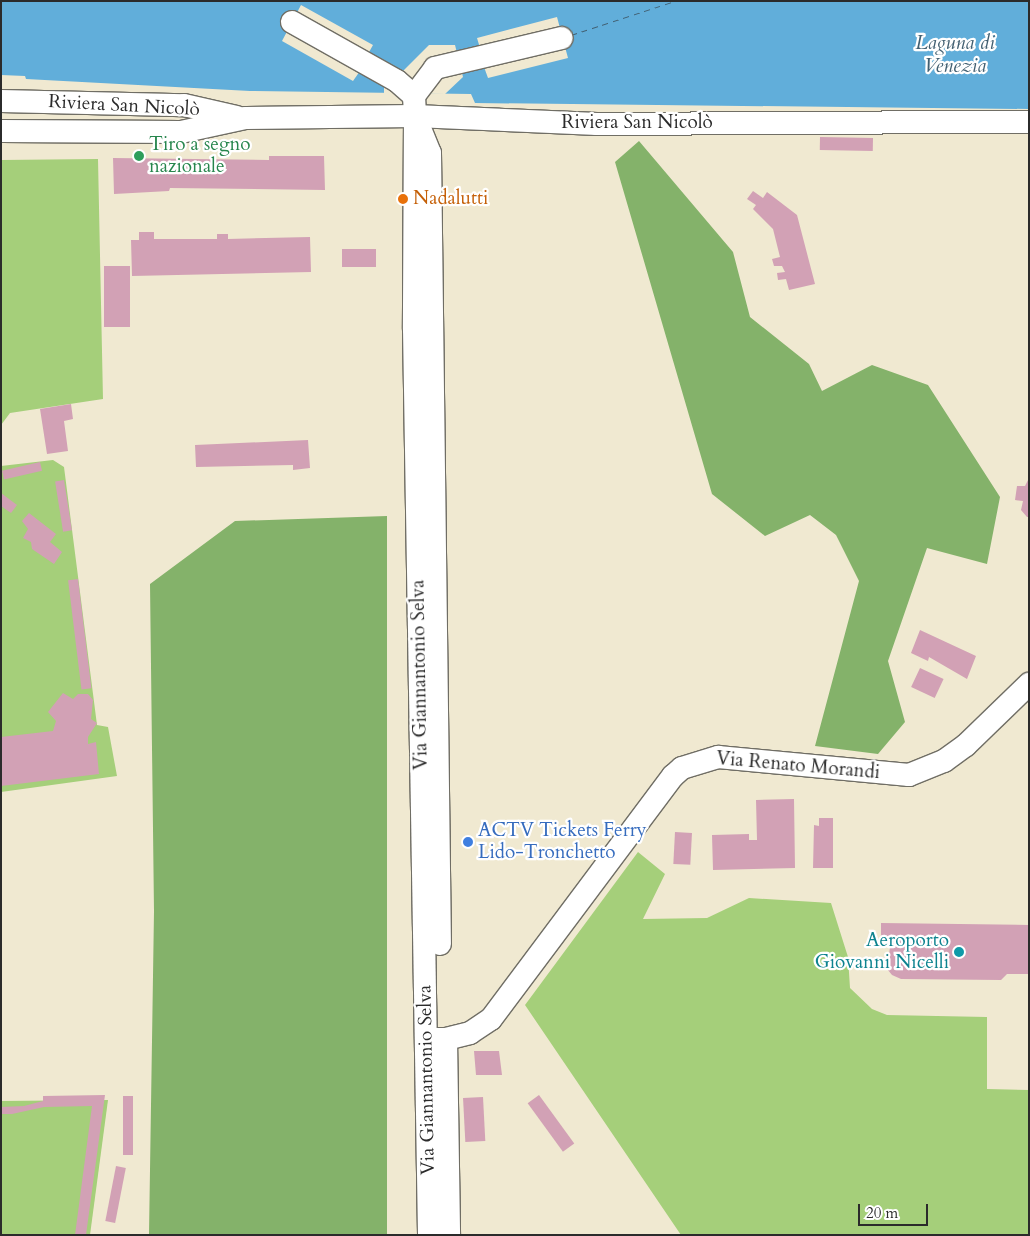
<!DOCTYPE html>
<html>
<head>
<meta charset="utf-8">
<style>
	body { margin:0 }
	#map { position:relative; width:1030px; height:1236px; overflow:hidden; background:#f0e9d1; font-family:Cardo,serif }
	div>[style] { position:absolute }
	[style*='--x'] { left:calc(var(--x)*1px); top:calc(var(--y)*1px); width:calc(var(--w)*1px); rotate:calc(var(--a)*1deg) }
	.green>* { inset:0; background:#a5cf7a }
	.forest>* { inset:0; background:#84b26a }
	.water>* { inset:0; background:#61aeda }
	.pier>* { inset:0; background:#f0e9d1 }
	.ferry>* { height:1px; margin-top:-0.5px; transform-origin:0; background:repeating-linear-gradient(90deg,#415f71 0 6px,transparent 0 11px) }
	.building>* { inset:0; background:#d2a1b5; transform-origin:0 0 }
	.roads { filter:drop-shadow(1px 0 #706e65) drop-shadow(-1px 0 #706e65) drop-shadow(0 1px #706e65) drop-shadow(0 -1px #706e65) }
	.minor>* { height:22px; margin:-11px; padding:0 11px; transform-origin:11px; border-radius:11px; background:#fff }
	.dots>* { width:14px; height:14px; translate:-50% -50%; box-sizing:border-box; border:2px solid #fff; border-radius:50% }
	span { translate:-50% -50%; white-space:nowrap; text-align:center; line-height:1.15; -webkit-text-stroke:4.5px #fff; paint-order:stroke }
	.street-label { font-size:19px; color:#2b2b2b }
	.leisure-label { font-size:19px; color:#27864d }
	.left { translate:0 -50%; text-align:left }
	.food-label { font-size:19px; color:#c56008 }
	.shop-label { font-size:19px; color:#366cbe }
	.culture-label { font-size:19px; color:#0d838f }
	.right { translate:-100% -50%; text-align:right }
	.water-label { font-size:20px; color:#415f71; font-style:italic }
	.frame { position:absolute; inset:0; border:2px solid #2b2b2b; pointer-events:none }
	.scale { position:absolute; left:858px; top:1204px; width:70px; height:22px; box-sizing:border-box; border:2px solid #2b2b2b; border-top:0; padding-left:6px; font-size:15px; line-height:18px; white-space:nowrap; color:#2b2b2b; -webkit-text-stroke:4px #fff; paint-order:stroke }
</style>
</head>
<body>
<div id="map">
	<div class="green">
		<i style="clip-path:polygon(98px 159px,103px 399px,10px 413px,1px 425px,1px 160px)"></i>
		<i style="clip-path:polygon(53px 460px,64px 467px,97px 725px,108px 727px,117px 776px,1px 792px,1px 466px)"></i>
		<i style="clip-path:polygon(638px 852px,665px 874px,643px 919px,707px 918px,749px 898px,831px 903px,848px 957px,850px 988px,872px 1009px,887px 1015px,987px 1017px,987px 1089px,1029px 1090px,1029px 1235px,681px 1235px,525px 1005px)"></i>
		<i style="clip-path:polygon(108px 1100px,90px 1235px,1px 1235px,1px 1101px)"></i>
	</div>
	<div class="forest">
		<i style="clip-path:polygon(639px 141px,733px 252px,750px 317px,809px 364px,822px 391px,872px 365px,928px 385px,1000px 497px,987px 564px,927px 548px,888px 661px,905px 722px,878px 754px,815px 746px,859px 581px,836px 535px,810px 515px,765px 536px,712px 494px,615px 162px)"></i>
		<i style="clip-path:polygon(387px 516px,387px 1235px,149px 1235px,154px 911px,150px 584px,235px 521px)"></i>
	</div>
	<div class="water">
		<i style="clip-path:polygon(1px 1px,1029px 1px,1029px 109px,475px 103px,471px 94px,250px 91px,26px 79px,25px 76px,1px 75px)"></i>
	</div>
	<div class="pier">
		<i style="clip-path:polygon(301px 5px,373px 45px,368px 54px,402px 72px,429px 45px,455px 45px,457px 53px,480px 48px,477px 38px,557px 17px,568px 58px,488px 78px,484px 67px,462px 73px,463px 77px,445px 94px,384px 93px,384px 84px,360px 71px,353px 81px,282px 41px)"></i>
	</div>
	<div class="ferry">
		<i style="--x:571;--y:35;--w:109;--a:-18.1"></i>
	</div>
	<div class="building">
		<i style="left:820px;top:137px;width:53px;height:13px;rotate:1deg"></i>
		<i style="clip-path:polygon(269px 156px,324px 156px,325px 190px,170px 188px,169px 191px,114px 194px,113px 158px,269px 160px)"></i>
		<i style="clip-path:polygon(753px 191px,763px 198px,767px 192px,797px 215px,815px 284px,789px 290px,786px 279px,778px 280px,777px 273px,785px 272px,782px 266px,774px 266px,772px 259px,780px 257px,773px 229px,753px 209px,756px 205px,747px 199px)"></i>
		<i style="clip-path:polygon(139px 232px,154px 232px,154px 239px,217px 239px,217px 234px,228px 234px,228px 239px,310px 237px,311px 272px,132px 276px,131px 240px,139px 240px)"></i>
		<i style="left:342px;top:249px;width:34px;height:18px"></i>
		<i style="left:130px;top:266px;width:61px;height:26px;rotate:90deg"></i>
		<i style="clip-path:polygon(71px 404px,73px 419px,64px 421px,68px 451px,47px 454px,40px 409px)"></i>
		<i style="clip-path:polygon(308px 440px,310px 468px,293px 470px,293px 465px,196px 467px,195px 445px)"></i>
		<i style="left:40px;top:462px;width:9px;height:39px;rotate:77deg"></i>
		<i style="clip-path:polygon(1029px 478px,1029px 517px,1027px 517px,1021px 510px,1023px 501px,1015px 500px,1017px 486px,1025px 486px)"></i>
		<i style="left:64px;top:480px;width:51px;height:9px;rotate:81deg"></i>
		<i style="clip-path:polygon(1px 493px,17px 505px,11px 513px,1px 506px)"></i>
		<i style="clip-path:polygon(29px 513px,56px 534px,50px 542px,62px 552px,54px 564px,32px 549px,31px 542px,23px 538px,28px 529px,22px 521px)"></i>
		<i style="left:78px;top:579px;width:110px;height:10px;rotate:83deg"></i>
		<i style="clip-path:polygon(920px 630px,976px 656px,967px 679px,929px 657px,928px 661px,911px 653px)"></i>
		<i style="left:920px;top:668px;width:26px;height:21px;rotate:25deg"></i>
		<i style="clip-path:polygon(63px 693px,73px 699px,78px 694px,88px 694px,93px 700px,91px 719px,97px 723px,88px 737px,88px 744px,96px 742px,99px 774px,1px 786px,1px 737px,53px 731px,56px 721px,48px 712px)"></i>
		<i style="clip-path:polygon(794px 799px,795px 868px,713px 870px,712px 835px,749px 834px,749px 840px,757px 840px,756px 800px)"></i>
		<i style="clip-path:polygon(819px 818px,833px 818px,833px 868px,813px 868px,814px 825px,819px 826px)"></i>
		<i style="left:675px;top:832px;width:17px;height:32px;rotate:3deg"></i>
		<i style="clip-path:polygon(881px 923px,1029px 925px,1029px 974px,1007px 974px,1001px 980px,901px 979px,892px 975px,883px 964px,888px 962px,890px 947px,881px 943px)"></i>
		<i style="clip-path:polygon(474px 1051px,499px 1051px,502px 1075px,476px 1075px)"></i>
		<i style="clip-path:polygon(105px 1095px,86px 1235px,75px 1235px,92px 1106px,44px 1107px,12px 1114px,1px 1114px,1px 1107px,24px 1106px,43px 1101px,43px 1096px)"></i>
		<i style="left:539px;top:1095px;width:60px;height:14px;rotate:54deg"></i>
		<i style="left:123px;top:1096px;width:10px;height:59px"></i>
		<i style="left:483px;top:1097px;width:44px;height:20px;rotate:87deg"></i>
		<i style="left:116px;top:1166px;width:10px;height:56px;rotate:11deg"></i>
	</div>
	<div class="roads">
		<div class="minor">
			<i style="--x:292;--y:22;--w:120;--a:29.3"></i>
			<i style="--x:397;--y:81;--w:23;--a:41"></i>
			<i style="--x:414;--y:96;--w:20;--a:87"></i>
			<i style="--x:415;--y:116;--w:40;--a:68"></i>
			<i style="--x:430;--y:153;--w:791;--a:89.28"></i>
			<i style="--x:414;--y:96;--w:35;--a:-53"></i>
			<i style="--x:435;--y:68;--w:130;--a:-13.3"></i>
			<i style="--x:1;--y:101;--w:183;--a:1.3"></i>
			<i style="--x:184;--y:105;--w:54;--a:12.8"></i>
			<i style="--x:415;--y:116;--w:213;--a:90.3"></i>
			<i style="--x:414;--y:329;--w:906;--a:89.05"></i>
			<i style="--x:1;--y:131;--w:180;--a:0.3"></i>
			<i style="--x:181;--y:132;--w:66;--a:-12.2"></i>
			<i style="--x:246;--y:118;--w:169;--a:-0.7"></i>
			<i style="--x:415;--y:116;--w:182;--a:2.5"></i>
			<i style="--x:597;--y:124;--w:432;--a:-0.3"></i>
			<i style="--x:427;--y:1039;--w:19;--a:0"></i>
			<i style="--x:446;--y:1039;--w:25;--a:-14"></i>
			<i style="--x:470;--y:1033;--w:25;--a:-34"></i>
			<i style="--x:491;--y:1019;--w:304;--a:-53.2"></i>
			<i style="--x:673;--y:776;--w:12;--a:-42"></i>
			<i style="--x:682;--y:768;--w:38;--a:-17"></i>
			<i style="--x:718;--y:757;--w:192;--a:5.4"></i>
			<i style="--x:909;--y:775;--w:38;--a:-22"></i>
			<i style="--x:944;--y:761;--w:27;--a:-36"></i>
			<i style="--x:966;--y:745;--w:88;--a:-44.1"></i>
			<i style="--x:446;--y:1039;--w:196;--a:89.1"></i>
		</div>
	</div>
	<div class="dots">
		<i style="left:139px;top:156px;background:#2e9e5b"></i>
		<i style="left:403px;top:199px;background:#e8710a"></i>
		<i style="left:468px;top:842px;background:#3f7fe0"></i>
		<i style="left:959px;top:952px;background:#0f9aa8"></i>
	</div>
	<div class="street-label">
		<span style="left:124px;top:106px;rotate:3deg">Riviera San Nicolò</span>
		<span style="left:637px;top:123px">Riviera San Nicolò</span>
		<span style="left:420px;top:675px;rotate:-91deg">Via Giannantonio Selva</span>
		<span style="left:798px;top:766px;rotate:5deg">Via Renato Morandi</span>
		<span style="left:427px;top:1080px;rotate:-91deg">Via Giannantonio Selva</span>
	</div>
	<div class="leisure-label">
		<span class="left" style="left:149px;top:156px">Tiro a segno<br>nazionale</span>
	</div>
	<div class="food-label">
		<span class="left" style="left:413px;top:199px">Nadalutti</span>
	</div>
	<div class="shop-label">
		<span class="left" style="left:478px;top:842px">ACTV Tickets Ferry<br>Lido-Tronchetto</span>
	</div>
	<div class="culture-label">
		<span class="right" style="left:949px;top:952px">Aeroporto<br>Giovanni Nicelli</span>
	</div>
	<div class="water-label">
		<span style="left:955px;top:54px">Laguna di<br>Venezia</span>
	</div>
	<div class="frame"></div>
	<div class="scale">20 m</div>
</div>
</body>
</html>
